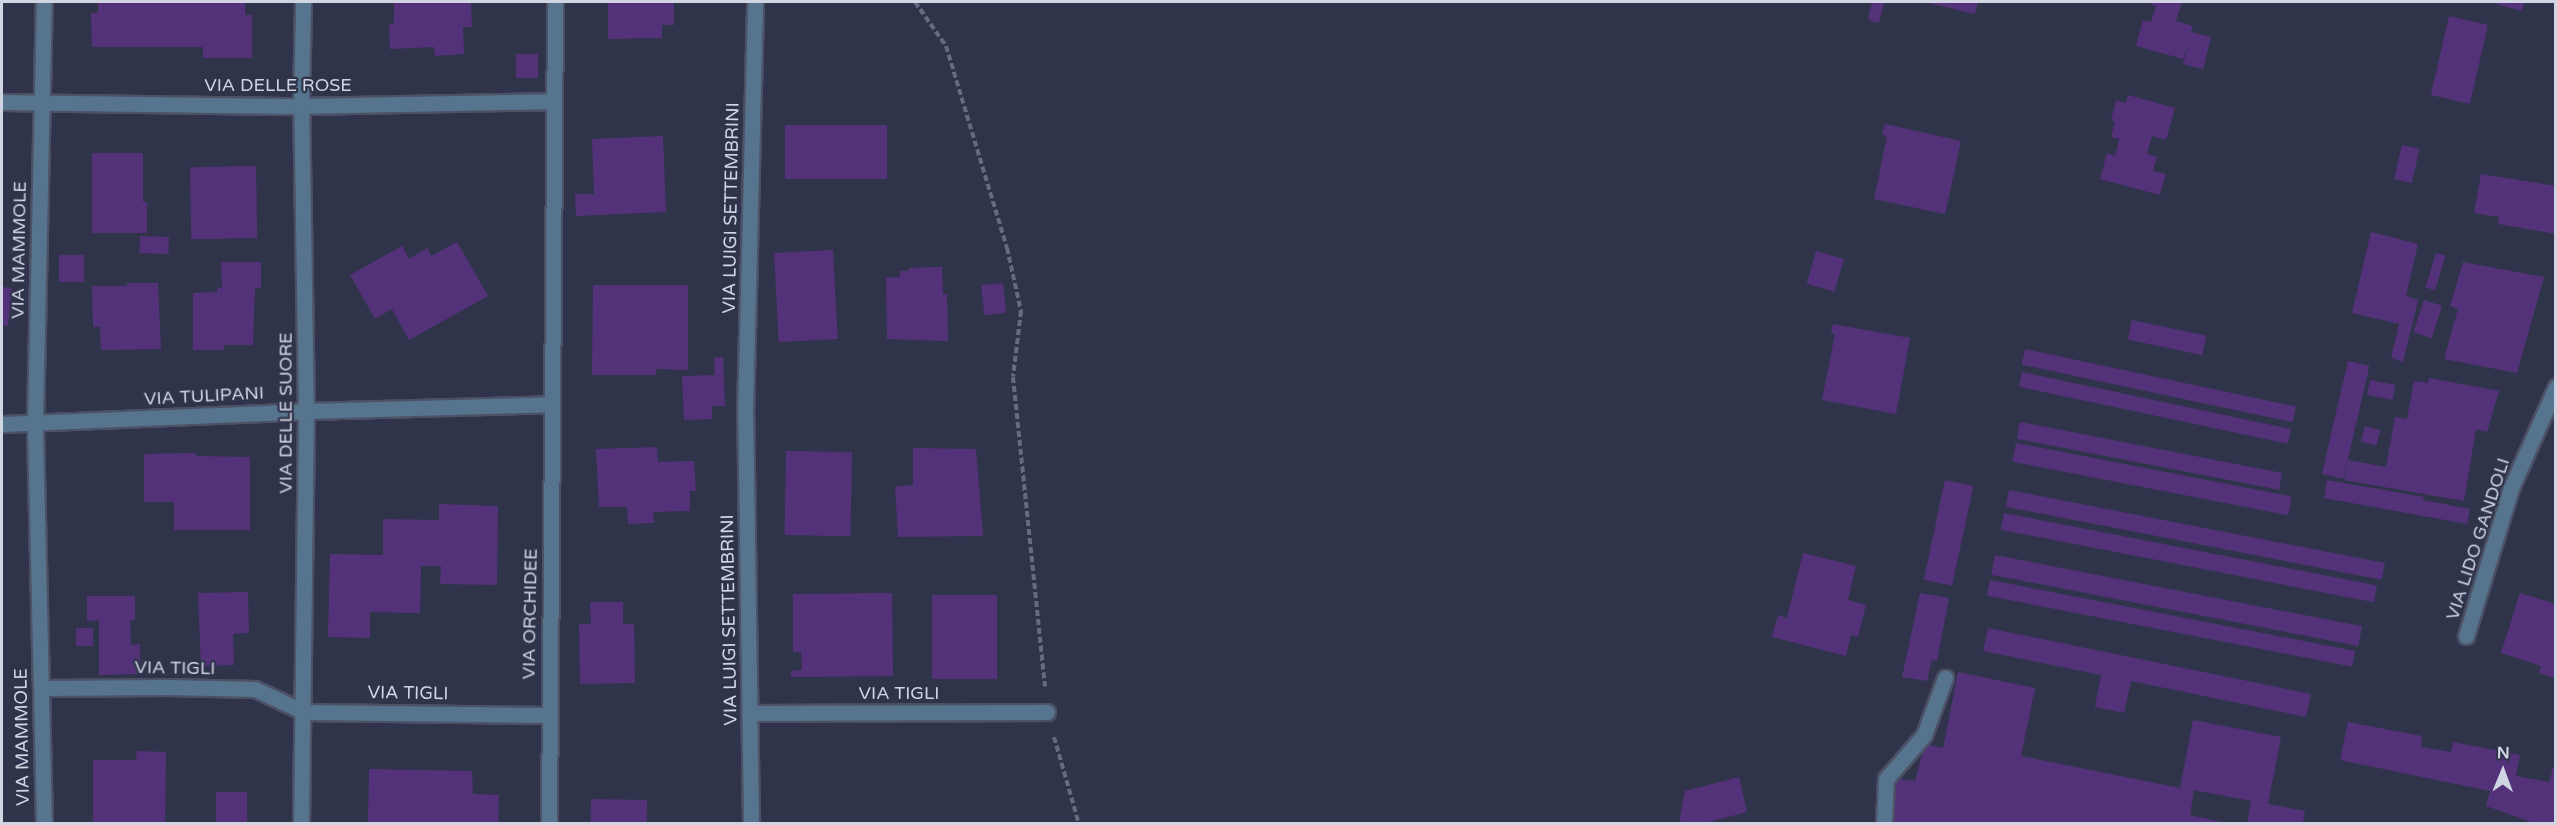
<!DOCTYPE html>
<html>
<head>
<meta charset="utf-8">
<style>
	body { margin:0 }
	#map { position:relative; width:2557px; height:825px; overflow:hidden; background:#2f344b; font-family:"Varela Round",sans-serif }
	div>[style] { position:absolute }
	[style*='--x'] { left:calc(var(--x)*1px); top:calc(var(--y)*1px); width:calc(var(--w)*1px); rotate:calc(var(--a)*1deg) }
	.building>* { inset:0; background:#54327a; transform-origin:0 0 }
	.path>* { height:4px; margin-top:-2px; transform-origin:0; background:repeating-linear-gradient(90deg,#676b80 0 6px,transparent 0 9px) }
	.roads { filter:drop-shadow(2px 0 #4c5166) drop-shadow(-2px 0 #4c5166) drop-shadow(0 2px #4c5166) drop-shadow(0 -2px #4c5166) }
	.minor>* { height:15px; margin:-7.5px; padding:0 7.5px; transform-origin:7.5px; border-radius:7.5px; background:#56748e }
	span { translate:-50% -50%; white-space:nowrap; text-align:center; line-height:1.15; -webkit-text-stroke:4.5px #2f344b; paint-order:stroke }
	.street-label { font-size:18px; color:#d0d4e3 }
	.frame { position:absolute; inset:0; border:3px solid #d0d4e3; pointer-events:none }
	.north { position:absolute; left:2473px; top:741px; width:60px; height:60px; -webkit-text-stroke:4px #2f344b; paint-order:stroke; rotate:1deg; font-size:16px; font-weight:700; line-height:24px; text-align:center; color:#d0d4e3 }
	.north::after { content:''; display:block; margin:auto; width:21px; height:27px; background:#d0d4e3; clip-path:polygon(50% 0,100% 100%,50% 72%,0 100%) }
</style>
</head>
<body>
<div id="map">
	<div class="building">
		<i style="clip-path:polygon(98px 2px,245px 2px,245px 15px,252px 15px,252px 58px,203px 58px,203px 47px,92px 47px,91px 13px,98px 13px)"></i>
		<i style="clip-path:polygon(471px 2px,472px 27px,463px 27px,464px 54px,435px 56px,434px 47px,390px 49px,389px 24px,394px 23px,394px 3px)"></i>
		<i style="clip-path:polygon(608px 2px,674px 2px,674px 25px,662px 25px,662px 38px,608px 39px)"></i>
		<i style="clip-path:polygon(1872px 2px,1884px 2px,1879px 23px,1868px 20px)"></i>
		<i style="clip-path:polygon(1924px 2px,1978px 2px,1975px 14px)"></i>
		<i style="clip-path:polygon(2152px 2px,2182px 2px,2176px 21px,2193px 26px,2191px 32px,2211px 37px,2203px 69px,2183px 64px,2188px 45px,2183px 59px,2136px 46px,2143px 20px,2151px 22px,2156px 6px,2151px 5px)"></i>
		<i style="clip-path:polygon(2497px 2px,2524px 2px,2522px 11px,2496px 4px)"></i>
		<i style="left:2449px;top:16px;width:40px;height:81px;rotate:13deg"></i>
		<i style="left:516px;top:54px;width:22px;height:24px"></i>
		<i style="clip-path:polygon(2128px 95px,2175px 108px,2166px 140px,2152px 136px,2147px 154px,2157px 157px,2153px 171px,2166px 174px,2160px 195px,2100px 179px,2107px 153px,2115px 156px,2119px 139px,2111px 137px,2115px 121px,2111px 121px,2116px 100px,2126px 103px)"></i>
		<i style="clip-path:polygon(1885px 124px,1961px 141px,1945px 214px,1874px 199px,1887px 137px,1882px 134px)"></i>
		<i style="left:887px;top:125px;width:54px;height:102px;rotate:90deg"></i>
		<i style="clip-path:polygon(663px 136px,666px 212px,576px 216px,575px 194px,594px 194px,592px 139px)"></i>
		<i style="left:2402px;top:145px;width:18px;height:35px;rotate:13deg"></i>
		<i style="clip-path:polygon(92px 153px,143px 153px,143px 202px,147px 202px,147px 233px,92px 233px)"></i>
		<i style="left:256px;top:166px;width:72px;height:66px;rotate:89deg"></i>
		<i style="clip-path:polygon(2481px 174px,2556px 186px,2556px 234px,2498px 224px,2499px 217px,2474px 213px)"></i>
		<i style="clip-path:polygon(2371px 232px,2418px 244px,2406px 296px,2418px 300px,2403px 362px,2391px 358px,2399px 324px,2352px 313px)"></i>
		<i style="left:140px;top:236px;width:29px;height:17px;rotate:2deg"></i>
		<i style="clip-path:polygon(457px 242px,488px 296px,409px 340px,392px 309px,375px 319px,350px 275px,402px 246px,409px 259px,427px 248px,431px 256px)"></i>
		<i style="left:833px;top:250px;width:89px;height:59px;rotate:87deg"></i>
		<i style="left:1816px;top:251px;width:29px;height:34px;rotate:16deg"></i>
		<i style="left:2436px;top:253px;width:10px;height:36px;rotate:17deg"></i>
		<i style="left:59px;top:255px;width:25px;height:27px"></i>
		<i style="clip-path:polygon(221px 262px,261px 262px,261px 288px,255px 288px,253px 345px,224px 345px,224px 350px,193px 350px,193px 293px,217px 292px,217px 287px,222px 288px)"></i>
		<i style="clip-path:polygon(2463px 262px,2544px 277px,2517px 373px,2444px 359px,2458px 309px,2450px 306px)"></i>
		<i style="clip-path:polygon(942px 267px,943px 294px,947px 294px,948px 341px,887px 339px,886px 278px,900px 277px,900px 271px,909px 271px,909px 268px)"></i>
		<i style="clip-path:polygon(127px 283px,158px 283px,161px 349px,101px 350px,100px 327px,93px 327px,92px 286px,127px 286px)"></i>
		<i style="left:1003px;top:283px;width:30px;height:22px;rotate:84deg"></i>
		<i style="clip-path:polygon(593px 285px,688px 285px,688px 370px,656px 369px,656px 375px,592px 375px)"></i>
		<i style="left:2px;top:287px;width:10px;height:38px;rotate:6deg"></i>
		<i style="left:2424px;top:300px;width:19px;height:34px;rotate:18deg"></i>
		<i style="left:2132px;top:320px;width:76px;height:20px;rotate:12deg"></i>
		<i style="clip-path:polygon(1833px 324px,1910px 338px,1896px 414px,1822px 400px,1835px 334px,1831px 333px)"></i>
		<i style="left:2025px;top:349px;width:277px;height:16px;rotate:12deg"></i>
		<i style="clip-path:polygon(723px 357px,725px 406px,712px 406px,712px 419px,684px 420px,682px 376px,715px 375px,714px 358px)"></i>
		<i style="left:2348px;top:361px;width:22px;height:116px;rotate:13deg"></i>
		<i style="left:2022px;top:372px;width:275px;height:15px;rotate:12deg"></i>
		<i style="clip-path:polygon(2429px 378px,2499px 391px,2487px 432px,2476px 429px,2464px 501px,2344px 480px,2348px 460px,2386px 467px,2395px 417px,2407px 419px,2414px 381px,2428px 383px)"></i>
		<i style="left:2370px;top:380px;width:26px;height:15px;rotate:11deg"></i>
		<i style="left:2020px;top:422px;width:267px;height:17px;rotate:11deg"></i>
		<i style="left:2365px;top:426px;width:16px;height:16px;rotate:15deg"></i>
		<i style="left:2016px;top:443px;width:281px;height:19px;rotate:11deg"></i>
		<i style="clip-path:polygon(657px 447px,658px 462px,694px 461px,696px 491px,690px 491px,690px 511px,653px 512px,654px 523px,628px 524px,627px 507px,599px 507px,596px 449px)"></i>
		<i style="clip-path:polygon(913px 448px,976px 449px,983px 536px,898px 537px,895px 487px,913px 485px)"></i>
		<i style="left:786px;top:451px;width:66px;height:84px;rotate:1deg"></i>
		<i style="clip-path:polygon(196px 453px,196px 456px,250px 457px,250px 530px,174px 530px,174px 502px,144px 502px,144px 454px)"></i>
		<i style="left:1945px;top:480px;width:29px;height:102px;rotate:12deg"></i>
		<i style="clip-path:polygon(2327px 480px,2424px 497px,2423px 500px,2470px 509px,2467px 524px,2324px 498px)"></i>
		<i style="left:2009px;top:490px;width:383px;height:17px;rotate:11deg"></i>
		<i style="clip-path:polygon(439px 504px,498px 506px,497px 585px,440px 584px,441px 566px,421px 566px,420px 613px,370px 612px,370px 638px,328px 637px,330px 554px,383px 555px,383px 519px,439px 520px)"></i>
		<i style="left:2004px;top:513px;width:380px;height:17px;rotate:11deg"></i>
		<i style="clip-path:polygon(1803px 553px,1856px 566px,1848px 600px,1866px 605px,1858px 637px,1851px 635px,1846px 656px,1772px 637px,1778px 615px,1787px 618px)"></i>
		<i style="left:1995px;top:555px;width:374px;height:20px;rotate:11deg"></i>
		<i style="left:1990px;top:580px;width:372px;height:16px;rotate:11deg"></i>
		<i style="clip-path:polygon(248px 592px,249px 633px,233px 634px,234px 665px,201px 666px,198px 593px)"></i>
		<i style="clip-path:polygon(892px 593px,893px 676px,791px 677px,791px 671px,802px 670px,801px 652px,793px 652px,793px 594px)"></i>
		<i style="clip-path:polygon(1920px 593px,1949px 598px,1937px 661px,1932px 660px,1927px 681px,1902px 677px)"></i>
		<i style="clip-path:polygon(2520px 593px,2556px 604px,2556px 679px,2539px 673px,2541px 666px,2501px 653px)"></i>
		<i style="left:932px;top:595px;width:65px;height:84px"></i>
		<i style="clip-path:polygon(87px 596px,135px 596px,135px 620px,130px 620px,131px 645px,140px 644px,140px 674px,99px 675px,99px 620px,87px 621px)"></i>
		<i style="clip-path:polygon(590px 602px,623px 602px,623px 624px,634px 624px,635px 683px,580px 684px,579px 624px,591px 624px)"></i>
		<i style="left:76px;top:628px;width:17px;height:18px"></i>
		<i style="clip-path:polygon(1988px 628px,2311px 694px,2306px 717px,2131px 681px,2124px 713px,2095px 707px,2101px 675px,1983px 651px)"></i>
		<i style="clip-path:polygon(1958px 672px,2035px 688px,2021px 756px,2180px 788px,2193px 720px,2281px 737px,2268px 804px,2305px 811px,2303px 821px,2308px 824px,2247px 824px,2251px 801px,2194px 790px,2190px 815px,2231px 824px,1884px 824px,1892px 778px,1915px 781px,1925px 744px,1943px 748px)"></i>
		<i style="clip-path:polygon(2348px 722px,2422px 736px,2421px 747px,2451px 752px,2453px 742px,2520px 755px,2516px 776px,2549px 782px,2553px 768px,2556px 768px,2556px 824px,2537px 824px,2486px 806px,2490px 791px,2340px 760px)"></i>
		<i style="clip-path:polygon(137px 751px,166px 752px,165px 824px,93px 824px,93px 760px,136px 760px)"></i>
		<i style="clip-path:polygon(369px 769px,472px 771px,473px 794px,499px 795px,498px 824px,368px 824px)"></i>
		<i style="clip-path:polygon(1739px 777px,1747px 812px,1701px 824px,1681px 824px,1680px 817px,1685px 791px)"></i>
		<i style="left:216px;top:792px;width:31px;height:32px"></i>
		<i style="left:591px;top:799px;width:56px;height:25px;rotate:1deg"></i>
	</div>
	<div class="path">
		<i style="--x:915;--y:2;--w:54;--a:54.8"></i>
		<i style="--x:946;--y:46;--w:211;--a:73.2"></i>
		<i style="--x:1007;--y:248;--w:65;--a:77.5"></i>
		<i style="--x:1021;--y:311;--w:66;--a:96.9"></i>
		<i style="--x:1013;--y:377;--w:311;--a:84.1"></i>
		<i style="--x:1054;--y:737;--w:91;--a:74"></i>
	</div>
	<div class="roads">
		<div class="minor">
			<i style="--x:2;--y:102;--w:299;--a:0.8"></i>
			<i style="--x:301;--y:106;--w:253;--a:-1.1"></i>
			<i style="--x:2;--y:424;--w:304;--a:-2.4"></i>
			<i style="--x:306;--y:411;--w:246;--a:-1.6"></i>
			<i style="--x:2466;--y:636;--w:155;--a:-73.1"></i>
			<i style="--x:2511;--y:488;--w:111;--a:-66"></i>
			<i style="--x:41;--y:688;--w:126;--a:-0.5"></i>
			<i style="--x:167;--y:687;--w:88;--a:1.3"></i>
			<i style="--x:255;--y:689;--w:54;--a:25.1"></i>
			<i style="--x:304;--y:712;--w:244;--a:0.7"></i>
			<i style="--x:751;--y:713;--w:296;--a:-0.2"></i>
			<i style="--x:44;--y:824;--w:400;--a:-91.3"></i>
			<i style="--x:35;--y:424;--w:422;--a:-88.8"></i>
			<i style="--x:301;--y:824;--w:413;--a:-89.3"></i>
			<i style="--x:306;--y:411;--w:305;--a:-90.9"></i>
			<i style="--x:301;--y:106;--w:104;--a:-88.9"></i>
			<i style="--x:549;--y:824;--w:822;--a:-89.58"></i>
			<i style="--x:751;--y:824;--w:409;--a:-90.8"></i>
			<i style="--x:745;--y:415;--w:413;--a:-88.6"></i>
			<i style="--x:1884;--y:824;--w:45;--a:-87.5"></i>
			<i style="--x:1886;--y:779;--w:58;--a:-49.2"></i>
			<i style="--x:1924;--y:735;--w:61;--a:-69.8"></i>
		</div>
	</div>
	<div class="street-label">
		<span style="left:278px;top:85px">VIA DELLE ROSE</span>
		<span style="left:731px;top:208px;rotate:-89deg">VIA LUIGI SETTEMBRINI</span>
		<span style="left:19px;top:250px;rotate:-89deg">VIA MAMMOLE</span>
		<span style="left:204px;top:396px;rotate:-3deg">VIA TULIPANI</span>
		<span style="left:286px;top:413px;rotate:-90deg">VIA DELLE SUORE</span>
		<span style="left:2478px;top:539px;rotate:-72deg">VIA LIDO GANDOLI</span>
		<span style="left:530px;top:614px;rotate:-89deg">VIA ORCHIDEE</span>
		<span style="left:729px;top:620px;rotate:-91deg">VIA LUIGI SETTEMBRINI</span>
		<span style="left:175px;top:668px;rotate:1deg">VIA TIGLI</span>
		<span style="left:408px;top:693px;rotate:1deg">VIA TIGLI</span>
		<span style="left:899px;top:693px">VIA TIGLI</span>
		<span style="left:22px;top:737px;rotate:-91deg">VIA MAMMOLE</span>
	</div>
	<div class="frame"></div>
	<div class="north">N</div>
</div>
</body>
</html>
